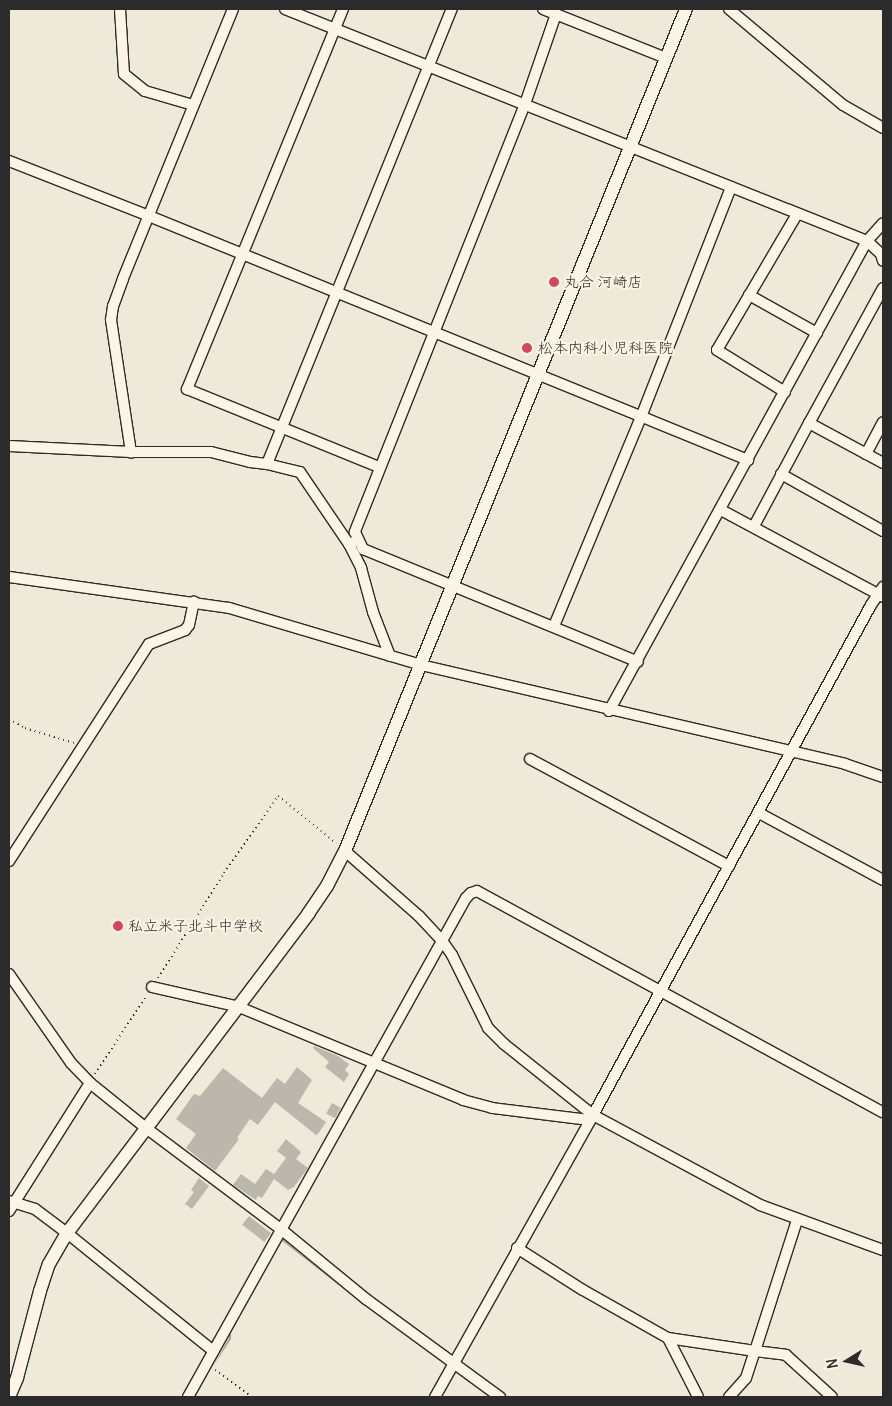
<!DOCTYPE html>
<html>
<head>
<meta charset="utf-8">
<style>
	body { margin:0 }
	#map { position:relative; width:892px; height:1406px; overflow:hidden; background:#efe9da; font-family:Delius,"Klee One",sans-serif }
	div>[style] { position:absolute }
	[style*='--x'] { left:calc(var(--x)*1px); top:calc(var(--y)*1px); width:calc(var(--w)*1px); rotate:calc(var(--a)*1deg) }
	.water>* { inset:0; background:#a6a399 }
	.building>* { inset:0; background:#bcb7ac; transform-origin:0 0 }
	.path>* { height:2px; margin-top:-1px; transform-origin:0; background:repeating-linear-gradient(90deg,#2b2b2b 0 1px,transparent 0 5px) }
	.roads { filter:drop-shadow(1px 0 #2b2b2b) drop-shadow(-1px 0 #2b2b2b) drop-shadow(0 1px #2b2b2b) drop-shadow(0 -1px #2b2b2b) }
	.minor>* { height:10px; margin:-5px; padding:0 5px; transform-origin:5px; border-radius:5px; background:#fcf5e5 }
	.tertiary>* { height:12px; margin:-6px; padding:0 6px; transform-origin:6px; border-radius:6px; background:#fcf5e5 }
	.dots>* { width:14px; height:14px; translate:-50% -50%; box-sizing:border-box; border:2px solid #fcf5e5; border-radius:50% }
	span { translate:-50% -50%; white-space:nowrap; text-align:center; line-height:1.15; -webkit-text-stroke:4px #fcf5e5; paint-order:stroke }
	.poi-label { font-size:15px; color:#2b2b2b }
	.left { translate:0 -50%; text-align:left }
	.frame { position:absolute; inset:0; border:10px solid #2b2b2b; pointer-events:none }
	.north { position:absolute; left:822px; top:1336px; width:50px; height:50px; -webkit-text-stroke:4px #fcf5e5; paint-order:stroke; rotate:260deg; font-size:14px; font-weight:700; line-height:20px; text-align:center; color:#2b2b2b }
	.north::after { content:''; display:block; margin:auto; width:18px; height:22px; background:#2b2b2b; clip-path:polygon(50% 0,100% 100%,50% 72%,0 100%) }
</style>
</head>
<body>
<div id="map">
	<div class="water">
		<i style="clip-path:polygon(281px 1238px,358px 1300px,281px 1240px,231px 1332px,231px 1339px,214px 1365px,229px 1338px,229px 1332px)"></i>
	</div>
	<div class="building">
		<i style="clip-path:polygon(314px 1046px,338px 1056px,349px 1064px,345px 1070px,349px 1074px,344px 1082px,325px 1067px,329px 1062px,313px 1048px)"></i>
		<i style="clip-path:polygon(297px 1067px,312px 1080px,298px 1103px,326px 1122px,318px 1134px,316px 1135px,275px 1102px,258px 1125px,250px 1119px,237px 1138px,239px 1139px,215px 1171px,186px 1148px,196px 1134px,176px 1119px,194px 1094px,200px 1096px,223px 1068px,262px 1098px,277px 1078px,285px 1084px)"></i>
		<i style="left:332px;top:1103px;width:10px;height:12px;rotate:29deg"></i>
		<i style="clip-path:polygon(286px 1139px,301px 1152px,296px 1159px,308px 1168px,294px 1187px,288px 1190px,274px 1179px,262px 1198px,258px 1196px,256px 1200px,233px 1185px,241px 1174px,255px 1184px,266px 1169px,274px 1174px,286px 1158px,277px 1151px)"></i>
		<i style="clip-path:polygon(199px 1178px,209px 1186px,192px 1209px,185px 1204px,194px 1192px,191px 1190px)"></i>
		<i style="left:249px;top:1216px;width:28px;height:11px;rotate:38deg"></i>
	</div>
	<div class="path">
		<i style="--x:9;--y:719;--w:18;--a:29"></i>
		<i style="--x:25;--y:728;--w:51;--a:17"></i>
		<i style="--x:158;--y:978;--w:124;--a:-57.8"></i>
		<i style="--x:224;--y:873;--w:94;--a:-55"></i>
		<i style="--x:278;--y:796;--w:75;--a:39"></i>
		<i style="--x:95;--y:1074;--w:93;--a:-56.8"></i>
		<i style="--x:215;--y:1370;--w:46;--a:36.1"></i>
	</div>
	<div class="roads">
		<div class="minor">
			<i style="--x:120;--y:9;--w:65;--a:86.5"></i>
			<i style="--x:124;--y:74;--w:27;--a:39"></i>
			<i style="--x:145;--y:91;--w:50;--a:16.3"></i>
			<i style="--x:233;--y:9;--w:292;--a:112.2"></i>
			<i style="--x:123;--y:279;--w:29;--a:110"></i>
			<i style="--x:113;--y:306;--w:14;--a:98"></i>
			<i style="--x:111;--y:320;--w:134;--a:81.4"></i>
			<i style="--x:131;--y:452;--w:80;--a:0"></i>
			<i style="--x:211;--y:452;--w:40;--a:14.4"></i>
			<i style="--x:250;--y:462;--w:17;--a:7"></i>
			<i style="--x:267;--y:464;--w:491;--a:-67.9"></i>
			<i style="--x:285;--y:9;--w:627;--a:21.73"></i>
			<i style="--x:867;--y:241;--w:19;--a:43"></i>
			<i style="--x:881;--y:254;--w:7;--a:74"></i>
			<i style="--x:343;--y:9;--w:411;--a:112.3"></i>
			<i style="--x:187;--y:389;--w:207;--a:22.1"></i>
			<i style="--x:543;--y:9;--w:132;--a:21.7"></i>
			<i style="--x:729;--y:9;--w:149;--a:40.1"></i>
			<i style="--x:843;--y:105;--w:46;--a:29.9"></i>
			<i style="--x:556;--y:14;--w:95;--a:109"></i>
			<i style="--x:525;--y:104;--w:461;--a:111.7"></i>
			<i style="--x:355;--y:532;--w:19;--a:65"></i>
			<i style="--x:363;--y:549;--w:297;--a:22.3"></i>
			<i style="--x:9;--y:161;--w:150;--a:21.4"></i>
			<i style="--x:149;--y:216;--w:647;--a:22.16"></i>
			<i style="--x:883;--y:288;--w:154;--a:118.7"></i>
			<i style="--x:809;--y:423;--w:84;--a:28.4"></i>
			<i style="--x:749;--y:295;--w:78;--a:29.2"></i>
			<i style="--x:785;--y:392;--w:80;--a:-148.3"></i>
			<i style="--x:717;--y:350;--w:158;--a:-59.5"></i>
			<i style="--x:9;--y:446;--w:122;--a:2.8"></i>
			<i style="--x:866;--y:454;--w:36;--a:-62"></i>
			<i style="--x:267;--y:464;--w:34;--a:14"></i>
			<i style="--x:300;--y:472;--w:87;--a:55.8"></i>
			<i style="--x:349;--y:544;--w:10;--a:-24"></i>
			<i style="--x:781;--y:474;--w:117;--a:29.2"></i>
			<i style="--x:721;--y:510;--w:184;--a:28.2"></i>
			<i style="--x:754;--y:526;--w:117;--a:-61.9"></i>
			<i style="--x:349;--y:544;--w:27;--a:63"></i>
			<i style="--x:361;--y:568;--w:46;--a:74.7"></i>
			<i style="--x:373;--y:612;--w:47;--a:68.9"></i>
			<i style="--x:9;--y:577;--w:222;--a:8"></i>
			<i style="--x:229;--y:608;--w:200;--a:16.5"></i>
			<i style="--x:421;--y:665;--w:435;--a:13.1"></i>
			<i style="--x:845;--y:764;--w:40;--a:18.9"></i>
			<i style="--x:554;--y:626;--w:226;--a:-67.4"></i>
			<i style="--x:641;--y:417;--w:247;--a:-68.6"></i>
			<i style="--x:609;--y:711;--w:536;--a:-61.24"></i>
			<i style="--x:867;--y:241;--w:24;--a:-48"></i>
			<i style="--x:530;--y:759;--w:226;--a:28.3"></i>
			<i style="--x:759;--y:813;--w:141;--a:28.4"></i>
			<i style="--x:345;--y:851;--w:98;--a:41.3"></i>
			<i style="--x:419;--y:916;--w:35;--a:47"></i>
			<i style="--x:443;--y:942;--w:16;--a:55"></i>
			<i style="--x:452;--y:955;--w:81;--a:63.7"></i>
			<i style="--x:488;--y:1028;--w:23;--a:45"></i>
			<i style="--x:504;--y:1044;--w:114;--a:38.6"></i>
			<i style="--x:593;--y:1115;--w:581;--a:-61.41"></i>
			<i style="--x:871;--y:605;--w:22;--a:-56"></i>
			<i style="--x:9;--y:861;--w:258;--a:-57.2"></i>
			<i style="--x:149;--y:644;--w:39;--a:-21"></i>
			<i style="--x:185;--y:630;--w:6;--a:-51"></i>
			<i style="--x:189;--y:625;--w:24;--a:-78"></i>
			<i style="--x:9;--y:974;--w:108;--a:55.1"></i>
			<i style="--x:71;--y:1063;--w:28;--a:46"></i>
			<i style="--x:90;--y:1083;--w:72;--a:38.8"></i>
			<i style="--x:146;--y:1128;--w:170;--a:36.9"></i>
			<i style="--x:282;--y:1230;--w:109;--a:39.4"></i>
			<i style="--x:366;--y:1299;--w:166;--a:36.2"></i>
			<i style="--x:152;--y:987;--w:89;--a:12.9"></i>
			<i style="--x:239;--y:1007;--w:243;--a:22.5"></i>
			<i style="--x:463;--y:1100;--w:30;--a:15"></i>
			<i style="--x:492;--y:1108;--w:99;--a:7"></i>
			<i style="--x:9;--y:1201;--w:27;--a:17"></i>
			<i style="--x:35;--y:1209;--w:40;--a:37"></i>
			<i style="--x:67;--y:1233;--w:188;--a:38.9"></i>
			<i style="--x:9;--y:1211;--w:151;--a:-57.7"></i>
			<i style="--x:517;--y:1248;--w:78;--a:32.5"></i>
			<i style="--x:583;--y:1290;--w:98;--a:29.5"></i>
			<i style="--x:668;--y:1338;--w:66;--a:63"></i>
			<i style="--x:668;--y:1338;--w:88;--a:8.5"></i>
			<i style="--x:755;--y:1351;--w:138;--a:-72.2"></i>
			<i style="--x:188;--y:1397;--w:571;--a:-60.88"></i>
			<i style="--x:466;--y:898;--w:7;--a:-45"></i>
			<i style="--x:471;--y:893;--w:6;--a:-18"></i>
			<i style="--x:477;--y:891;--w:462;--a:28.6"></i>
			<i style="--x:435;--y:1397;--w:323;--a:-60.7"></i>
			<i style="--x:593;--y:1115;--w:190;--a:28.3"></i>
			<i style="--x:760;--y:1205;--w:131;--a:20.1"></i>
			<i style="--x:729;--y:1397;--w:25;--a:-48"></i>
			<i style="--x:746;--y:1378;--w:28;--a:-72"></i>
			<i style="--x:755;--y:1351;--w:31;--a:7"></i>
			<i style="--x:786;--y:1355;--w:62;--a:42.4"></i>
		</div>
		<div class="tertiary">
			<i style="--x:9;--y:1397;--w:21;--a:-67"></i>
			<i style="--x:17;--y:1378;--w:90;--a:-75.2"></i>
			<i style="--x:40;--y:1291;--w:28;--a:-72"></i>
			<i style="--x:49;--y:1264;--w:36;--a:-60"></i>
			<i style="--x:67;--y:1233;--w:400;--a:-52.9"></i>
			<i style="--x:308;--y:914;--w:34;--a:-56"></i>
			<i style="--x:327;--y:886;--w:39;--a:-63"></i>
			<i style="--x:345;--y:851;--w:908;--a:-67.95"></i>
		</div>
	</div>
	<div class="dots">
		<i style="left:554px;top:282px;background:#d1495b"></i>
		<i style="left:527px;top:348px;background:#d1495b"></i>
		<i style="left:118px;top:926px;background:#d1495b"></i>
	</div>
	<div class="poi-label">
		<span class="left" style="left:564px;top:282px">丸合 河崎店</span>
		<span class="left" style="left:538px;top:348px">松本内科小児科医院</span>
		<span class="left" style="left:128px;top:926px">私立米子北斗中学校</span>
	</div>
	<div class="frame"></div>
	<div class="north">N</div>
</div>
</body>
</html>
